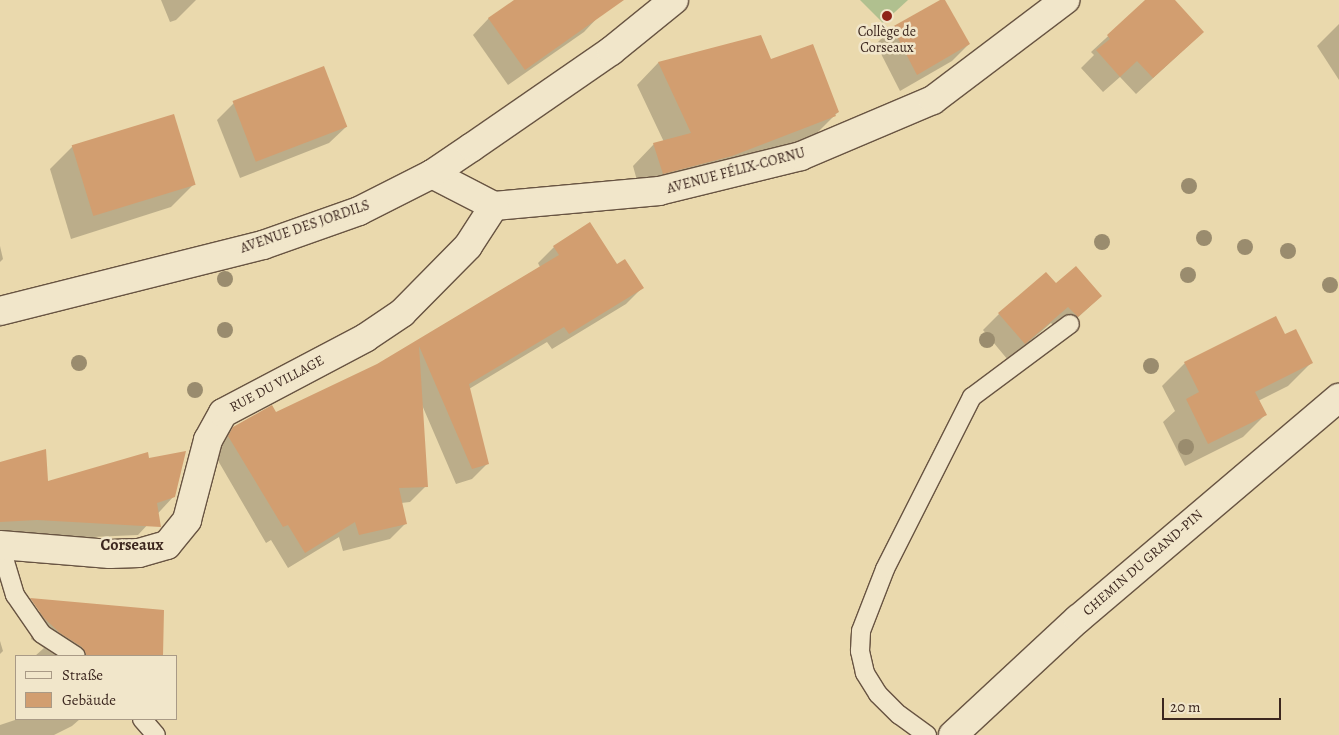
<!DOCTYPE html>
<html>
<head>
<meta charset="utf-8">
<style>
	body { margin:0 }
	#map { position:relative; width:1339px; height:735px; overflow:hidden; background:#ead9ad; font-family:Alegreya,serif }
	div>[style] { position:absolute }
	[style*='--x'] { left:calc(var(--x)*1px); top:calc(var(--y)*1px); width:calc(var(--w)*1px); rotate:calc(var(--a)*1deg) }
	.green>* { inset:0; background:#b0c08f }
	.shadow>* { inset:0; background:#0003 }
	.building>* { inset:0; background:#d29e70; transform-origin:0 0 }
	.roads { filter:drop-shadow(1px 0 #685442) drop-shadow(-1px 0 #685442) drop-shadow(0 1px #685442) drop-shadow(0 -1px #685442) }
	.lane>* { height:18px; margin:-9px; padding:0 9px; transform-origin:9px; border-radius:9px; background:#f1e6ca }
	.street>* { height:28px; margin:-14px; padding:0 14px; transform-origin:14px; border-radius:14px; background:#f1e6ca }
	.trees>* { width:16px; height:16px; margin:-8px; border-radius:50%; background:#9a8c6e }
	.dots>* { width:14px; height:14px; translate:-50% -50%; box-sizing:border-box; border:2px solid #f1e6ca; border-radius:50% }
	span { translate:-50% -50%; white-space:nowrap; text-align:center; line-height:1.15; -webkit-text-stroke:5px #f1e6ca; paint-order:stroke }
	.poi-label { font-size:14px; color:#3c271f }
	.street-label { font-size:14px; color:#3c271f }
	.quarter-label { font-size:16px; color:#3c271f; font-weight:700 }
	.legend { position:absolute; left:15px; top:655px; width:162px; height:65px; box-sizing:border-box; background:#f1e6ca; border:1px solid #a99a86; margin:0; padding:6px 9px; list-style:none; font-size:15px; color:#3c271f }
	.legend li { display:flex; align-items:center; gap:10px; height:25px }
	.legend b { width:25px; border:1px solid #a99a86 }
	.scale { position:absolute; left:1162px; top:698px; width:119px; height:22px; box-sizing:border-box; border:2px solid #3c271f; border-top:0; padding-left:6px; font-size:15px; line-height:18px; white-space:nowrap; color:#3c271f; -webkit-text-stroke:4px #f1e6ca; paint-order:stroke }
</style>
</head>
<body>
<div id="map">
	<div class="green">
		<i style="clip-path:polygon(860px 0,908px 0,883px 23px)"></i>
	</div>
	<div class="shadow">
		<i style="clip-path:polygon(161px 0,196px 0,176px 20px,170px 22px)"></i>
		<i style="clip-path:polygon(516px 0,590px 0,600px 15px,584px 32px,508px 85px,473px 35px,489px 18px)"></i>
		<i style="clip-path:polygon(943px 0,969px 44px,952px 61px,900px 91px,876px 44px,892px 28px)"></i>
		<i style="clip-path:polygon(1147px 0,1173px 0,1203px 32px,1136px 94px,1120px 77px,1103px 92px,1081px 68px,1094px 55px,1091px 52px)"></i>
		<i style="clip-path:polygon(1339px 24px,1339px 80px,1317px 46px)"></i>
		<i style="clip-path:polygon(761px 37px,771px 61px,838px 112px,813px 137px,710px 177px,641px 195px,633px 166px,654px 144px,664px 142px,637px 85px,658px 63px)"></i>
		<i style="clip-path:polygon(234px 103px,346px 127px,329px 143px,240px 178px,217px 120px)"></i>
		<i style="clip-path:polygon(73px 146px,194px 184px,171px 207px,71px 239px,50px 169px)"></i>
		<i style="clip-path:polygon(0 246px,3px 259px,0 262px)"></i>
		<i style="clip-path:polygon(554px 247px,617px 265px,642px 288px,626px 304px,552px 349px,547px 342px,469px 389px,488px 463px,472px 479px,456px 484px,422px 405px,426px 486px,410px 502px,401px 503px,406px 523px,390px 539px,343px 551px,339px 537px,288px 568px,271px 540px,266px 543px,213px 452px,217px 445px,234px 428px,276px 414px,377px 365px,540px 267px,538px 263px)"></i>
		<i style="clip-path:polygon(1056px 285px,1101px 296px,1061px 333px,1051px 323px,1008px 360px,983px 330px,999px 314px)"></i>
		<i style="clip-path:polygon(1285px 336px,1311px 363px,1288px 386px,1258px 401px,1266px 414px,1243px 437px,1185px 466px,1163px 422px,1175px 411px,1162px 386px,1185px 363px)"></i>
		<i style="clip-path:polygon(148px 460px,174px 496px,138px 535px,0 541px,0 464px,47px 483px)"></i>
		<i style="clip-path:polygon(51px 601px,163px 611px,162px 656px,35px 656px,44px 648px,31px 639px,34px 618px)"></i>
		<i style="clip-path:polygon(0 641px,3px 651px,0 654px)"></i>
		<i style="clip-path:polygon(18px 719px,80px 719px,72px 726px,54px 735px,0 735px,0 725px)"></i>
	</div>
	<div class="building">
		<i style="clip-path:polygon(514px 0,624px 0,525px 70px,488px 18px)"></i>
		<i style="clip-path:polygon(940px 0,945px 0,970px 44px,917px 75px,892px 27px)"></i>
		<i style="clip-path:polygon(1145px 0,1175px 0,1204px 32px,1153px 78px,1137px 61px,1120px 77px,1096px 50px,1110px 39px,1107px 35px)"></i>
		<i style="clip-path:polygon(761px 35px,771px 59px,813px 44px,839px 112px,835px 114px,836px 116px,732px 156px,663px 174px,653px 143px,691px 133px,658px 62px)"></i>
		<i style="left:324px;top:66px;width:65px;height:98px;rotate:69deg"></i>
		<i style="left:174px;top:114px;width:74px;height:107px;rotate:73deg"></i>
		<i style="clip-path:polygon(590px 222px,617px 264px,625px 259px,644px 288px,569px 334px,564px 327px,469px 384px,489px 464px,472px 469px,419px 346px,428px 487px,399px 488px,407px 524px,359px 535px,355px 522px,305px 553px,288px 525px,283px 527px,228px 436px,233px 427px,272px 405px,276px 412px,377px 364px,559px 255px,553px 246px)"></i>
		<i style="clip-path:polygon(1076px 266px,1102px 296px,1078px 317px,1068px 307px,1025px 344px,998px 313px,1046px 272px,1056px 283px)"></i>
		<i style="clip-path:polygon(1276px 316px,1285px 334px,1296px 329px,1313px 363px,1255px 392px,1267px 415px,1208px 444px,1186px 399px,1199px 392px,1184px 362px)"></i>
		<i style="clip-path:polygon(46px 449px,48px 481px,148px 452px,149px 458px,186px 451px,175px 497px,157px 503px,161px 527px,37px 520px,0 522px,0 462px)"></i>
		<i style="clip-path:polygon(30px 598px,164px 610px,163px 656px,87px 656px,82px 647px,60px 633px,44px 618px)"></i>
	</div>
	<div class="roads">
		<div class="lane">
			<i style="--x:0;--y:545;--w:52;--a:73.3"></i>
			<i style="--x:15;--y:595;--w:47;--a:55.3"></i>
			<i style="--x:42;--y:634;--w:40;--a:32.9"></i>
			<i style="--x:142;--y:719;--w:21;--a:49"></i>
			<i style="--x:927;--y:735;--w:34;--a:-144"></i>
			<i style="--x:899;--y:715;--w:30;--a:-135"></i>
			<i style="--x:878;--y:694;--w:25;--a:-122"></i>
			<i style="--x:865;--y:673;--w:23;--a:-103"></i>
			<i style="--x:860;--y:651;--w:20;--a:-87"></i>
			<i style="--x:861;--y:631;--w:66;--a:-68.8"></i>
			<i style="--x:885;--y:569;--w:193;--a:-63.2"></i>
			<i style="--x:972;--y:397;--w:122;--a:-36.7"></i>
		</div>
		<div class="street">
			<i style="--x:432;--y:174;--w:70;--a:27.3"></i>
			<i style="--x:494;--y:206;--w:166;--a:-5.2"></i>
			<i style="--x:659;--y:191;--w:146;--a:-13.8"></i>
			<i style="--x:801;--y:156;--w:143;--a:-23"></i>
			<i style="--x:933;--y:100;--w:166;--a:-37.1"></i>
			<i style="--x:0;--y:311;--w:271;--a:-14.1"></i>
			<i style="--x:263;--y:245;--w:102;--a:-19.5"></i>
			<i style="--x:359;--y:211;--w:82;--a:-26.9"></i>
			<i style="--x:432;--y:174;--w:48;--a:-34"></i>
			<i style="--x:472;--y:147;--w:169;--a:-34.6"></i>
			<i style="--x:611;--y:51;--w:81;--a:-39"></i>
			<i style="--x:0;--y:545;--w:110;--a:4.7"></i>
			<i style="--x:110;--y:554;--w:29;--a:-2"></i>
			<i style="--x:139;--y:553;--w:29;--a:-16"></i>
			<i style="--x:167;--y:545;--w:32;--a:-51"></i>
			<i style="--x:187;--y:520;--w:83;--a:-75.3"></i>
			<i style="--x:208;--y:440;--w:31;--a:-61"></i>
			<i style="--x:223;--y:413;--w:161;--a:-27.8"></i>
			<i style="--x:365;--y:338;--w:45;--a:-34"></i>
			<i style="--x:402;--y:313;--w:94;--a:-45.4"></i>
			<i style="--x:468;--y:246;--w:48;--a:-57"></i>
			<i style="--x:953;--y:735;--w:171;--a:-42.9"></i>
			<i style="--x:1078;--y:619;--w:342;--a:-40.3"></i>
		</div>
	</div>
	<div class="trees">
		<i style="left:1189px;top:186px"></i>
		<i style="left:1204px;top:238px"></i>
		<i style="left:1102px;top:242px"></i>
		<i style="left:1245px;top:247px"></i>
		<i style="left:1288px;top:251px"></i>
		<i style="left:1188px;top:275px"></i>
		<i style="left:225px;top:279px"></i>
		<i style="left:1330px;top:285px"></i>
		<i style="left:225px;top:330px"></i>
		<i style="left:987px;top:340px"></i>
		<i style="left:79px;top:363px"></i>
		<i style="left:1151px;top:366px"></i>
		<i style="left:195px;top:390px"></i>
		<i style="left:1186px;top:447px"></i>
	</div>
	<div class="dots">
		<i style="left:887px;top:16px;background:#8f2418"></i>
	</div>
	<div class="poi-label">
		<span style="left:887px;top:40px">Collège de<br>Corseaux</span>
	</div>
	<div class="street-label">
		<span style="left:736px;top:171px;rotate:-15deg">AVENUE FÉLIX-CORNU</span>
		<span style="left:305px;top:227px;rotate:-19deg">AVENUE DES JORDILS</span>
		<span style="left:277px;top:384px;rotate:-28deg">RUE DU VILLAGE</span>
		<span style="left:1143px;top:563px;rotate:-41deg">CHEMIN DU GRAND-PIN</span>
	</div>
	<div class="quarter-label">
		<span style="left:132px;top:545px">Corseaux</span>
	</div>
	<ul class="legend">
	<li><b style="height:6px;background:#f1e6ca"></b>Straße</li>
	<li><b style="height:14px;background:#d29e70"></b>Gebäude</li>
	</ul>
	<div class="scale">20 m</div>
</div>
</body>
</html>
